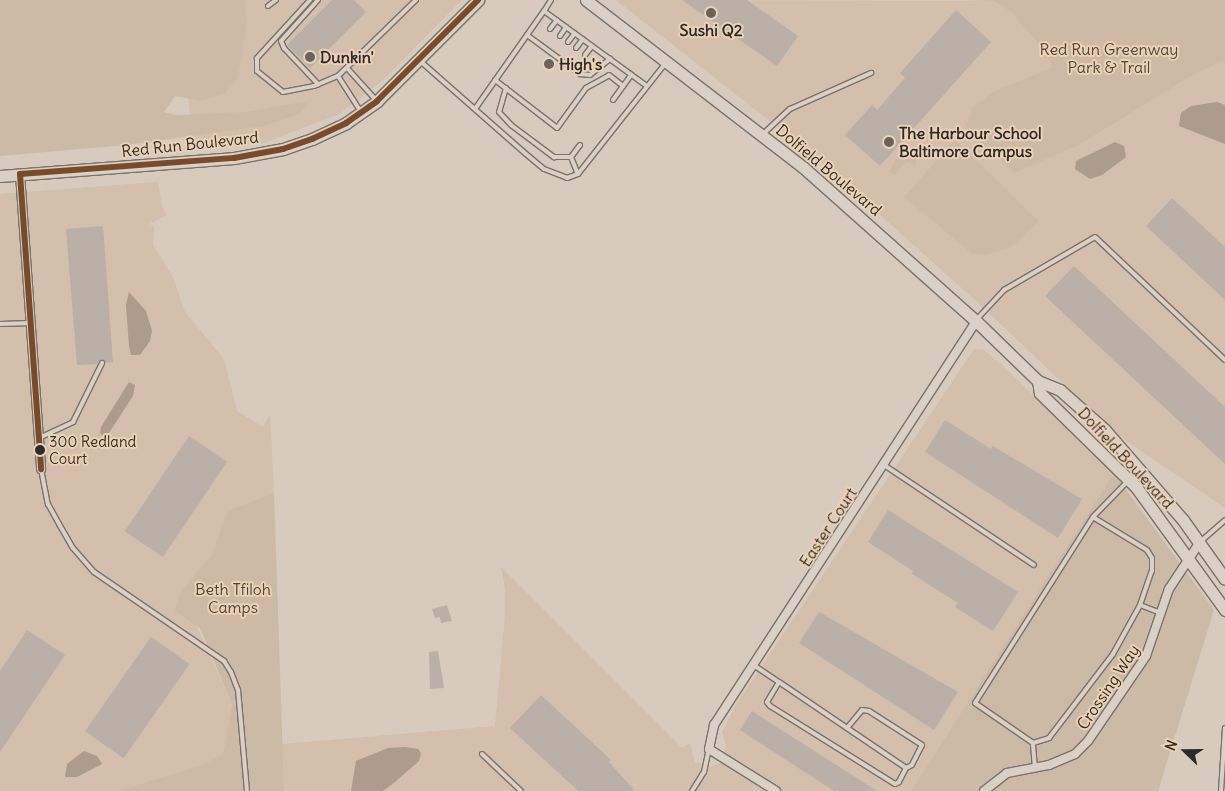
<!DOCTYPE html>
<html>
<head>
<meta charset="utf-8">
<style>
	body { margin:0 }
	#map { position:relative; width:1225px; height:791px; overflow:hidden; background:#d8cabc; font-family:Delius,sans-serif }
	div>[style] { position:absolute }
	[style*='--x'] { left:calc(var(--x)*1px); top:calc(var(--y)*1px); width:calc(var(--w)*1px); rotate:calc(var(--a)*1deg) }
	.built>* { inset:0; background:#d3bfab }
	.green>* { inset:0; background:#ccbaa7 }
	.water>* { inset:0; background:#ac9c8c }
	.building>* { inset:0; background:#bab0a7; transform-origin:0 0 }
	.roads { filter:drop-shadow(1px 0 #79736c) drop-shadow(-1px 0 #79736c) drop-shadow(0 1px #79736c) drop-shadow(0 -1px #79736c) }
	.service>* { height:4px; margin:-2px; padding:0 2px; transform-origin:2px; border-radius:2px; background:#dad0c5 }
	.minor>* { height:8px; margin:-4px; padding:0 4px; transform-origin:4px; border-radius:4px; background:#dad0c5 }
	.secondary>* { height:11px; margin:-5.5px; padding:0 5.5px; transform-origin:5.5px; border-radius:5.5px; background:#dad0c5 }
	.bus-1>* { height:6px; margin:-3px; padding:0 3px; transform-origin:3px; border-radius:3px; background:#7a4b2a }
	.dots>* { width:14px; height:14px; translate:-50% -50%; box-sizing:border-box; border:2px solid #edd1b4; border-radius:50% }
	span { translate:-50% -50%; white-space:nowrap; text-align:center; line-height:1.15; -webkit-text-stroke:4px #edd1b4; paint-order:stroke }
	.bus-label { font-size:15px; color:#2b2b2b }
	.left { translate:0 -50%; text-align:left }
	.poi-label { font-size:16px; color:#2b2b2b; font-weight:700 }
	.park-label { font-size:16px; color:#494540 }
	.street-label { font-size:16px; color:#2b2b2b }
	.north { position:absolute; left:1160px; top:726px; width:50px; height:50px; -webkit-text-stroke:4px #edd1b4; paint-order:stroke; rotate:292deg; font-size:14px; font-weight:700; line-height:20px; text-align:center; color:#2b2b2b }
	.north::after { content:''; display:block; margin:auto; width:18px; height:22px; background:#2b2b2b; clip-path:polygon(50% 0,100% 100%,50% 72%,0 100%) }
</style>
</head>
<body>
<div id="map">
	<div class="built">
		<i style="clip-path:polygon(177px 0,462px 0,382px 81px,339px 114px,264px 143px,194px 150px)"></i>
		<i style="clip-path:polygon(616px 0,993px 1px,1010px 11px,1046px 53px,1052px 67px,993px 92px,1015px 173px,1079px 145px,1193px 75px,1225px 60px,1225px 508px,1118px 435px,974px 299px,813px 155px)"></i>
		<i style="clip-path:polygon(158px 182px,162px 207px,167px 215px,149px 224px,154px 226px,153px 245px,173px 277px,185px 312px,224px 359px,237px 411px,263px 427px,270px 415px,274px 493px,227px 512px,212px 554px,181px 591px,232px 704px,223px 754px,199px 766px,117px 791px,0 791px,0 194px)"></i>
		<i style="clip-path:polygon(974px 349px,984px 350px,1002px 365px,1114px 473px,911px 791px,284px 791px,282px 744px,495px 726px,505px 617px,505px 589px,501px 567px,682px 748px,690px 743px,695px 762px,710px 767px,720px 763px,726px 746px,722px 732px,736px 705px)"></i>
	</div>
	<div class="green">
		<i style="clip-path:polygon(0 0,244px 0,247px 21px,238px 79px,225px 93px,201px 101px,175px 96px,164px 112px,176px 115px,246px 112px,302px 102px,308px 104px,300px 114px,264px 126px,126px 145px,0 156px)"></i>
		<i style="clip-path:polygon(968px 0,1225px 0,1225px 60px,1193px 75px,1079px 145px,1015px 173px,966px 128px,972px 108px,993px 92px,1052px 67px,1046px 53px,1010px 11px,993px 1px)"></i>
		<i style="clip-path:polygon(955px 140px,1039px 221px,1011px 247px,986px 255px,971px 253px,904px 197px)"></i>
		<i style="clip-path:polygon(913px 147px,920px 154px,915px 165px,906px 162px,895px 175px,889px 172px,899px 154px)"></i>
		<i style="clip-path:polygon(1114px 473px,1214px 610px,1158px 791px,911px 791px)"></i>
		<i style="clip-path:polygon(274px 493px,284px 791px,117px 791px,199px 766px,223px 754px,232px 704px,200px 628px,175px 611px,181px 591px,212px 554px,227px 511px)"></i>
	</div>
	<div class="water">
		<i style="clip-path:polygon(1217px 102px,1225px 105px,1225px 144px,1179px 126px,1181px 113px,1191px 106px)"></i>
		<i style="clip-path:polygon(1115px 142px,1124px 146px,1126px 157px,1102px 175px,1090px 179px,1075px 169px,1076px 161px)"></i>
		<i style="clip-path:polygon(129px 292px,146px 311px,152px 331px,150px 341px,140px 355px,131px 355px,129px 346px,126px 305px)"></i>
		<i style="clip-path:polygon(129px 382px,135px 385px,133px 396px,107px 436px,103px 436px,100px 433px,101px 427px)"></i>
		<i style="clip-path:polygon(405px 747px,418px 749px,421px 753px,419px 761px,395px 782px,383px 791px,351px 791px,356px 761px,388px 748px)"></i>
		<i style="clip-path:polygon(84px 751px,97px 756px,102px 764px,77px 777px,65px 777px,67px 764px)"></i>
	</div>
	<div class="building">
		<i style="clip-path:polygon(332px 0,354px 0,366px 12px,310px 68px,287px 45px)"></i>
		<i style="clip-path:polygon(682px 0,747px 0,798px 36px,777px 66px)"></i>
		<i style="clip-path:polygon(956px 10px,991px 42px,880px 166px,845px 135px,872px 105px,877px 110px,905px 78px,900px 73px)"></i>
		<i style="clip-path:polygon(1172px 198px,1225px 247px,1225px 300px,1146px 226px)"></i>
		<i style="clip-path:polygon(103px 226px,113px 362px,106px 363px,101px 359px,97px 364px,77px 365px,66px 229px)"></i>
		<i style="clip-path:polygon(1074px 266px,1225px 407px,1225px 464px,1045px 296px)"></i>
		<i style="clip-path:polygon(945px 420px,991px 449px,993px 446px,1082px 499px,1058px 538px,925px 452px)"></i>
		<i style="left:189px;top:436px;width:46px;height:115px;rotate:34deg"></i>
		<i style="clip-path:polygon(888px 510px,1018px 592px,993px 631px,955px 607px,958px 603px,912px 574px,913px 571px,868px 542px)"></i>
		<i style="clip-path:polygon(447px 605px,452px 621px,441px 623px,440px 617px,435px 618px,432px 609px)"></i>
		<i style="clip-path:polygon(819px 612px,958px 692px,934px 730px,799px 643px)"></i>
		<i style="clip-path:polygon(27px 630px,65px 655px,0 752px,0 671px)"></i>
		<i style="left:151px;top:637px;width:47px;height:115px;rotate:35deg"></i>
		<i style="clip-path:polygon(438px 651px,444px 688px,430px 689px,429px 652px)"></i>
		<i style="clip-path:polygon(541px 695px,611px 760px,609px 762px,635px 791px,578px 791px,510px 728px)"></i>
		<i style="clip-path:polygon(752px 711px,877px 791px,834px 791px,740px 730px)"></i>
	</div>
	<div class="roads">
		<div class="service">
			<i style="--x:310;--y:0;--w:79;--a:132.4"></i>
			<i style="--x:257;--y:58;--w:13;--a:90"></i>
			<i style="--x:257;--y:71;--w:33;--a:39"></i>
			<i style="--x:283;--y:92;--w:32;--a:-11"></i>
			<i style="--x:314;--y:86;--w:26;--a:-23"></i>
			<i style="--x:338;--y:76;--w:109;--a:-44.3"></i>
			<i style="--x:318;--y:0;--w:55;--a:132.1"></i>
			<i style="--x:281;--y:41;--w:8;--a:67"></i>
			<i style="--x:284;--y:48;--w:50;--a:46.6"></i>
			<i style="--x:551;--y:0;--w:13;--a:122"></i>
			<i style="--x:544;--y:11;--w:127;--a:36.1"></i>
			<i style="--x:268;--y:6;--w:10;--a:-37"></i>
			<i style="--x:550;--y:29;--w:11;--a:-52"></i>
			<i style="--x:527;--y:35;--w:66;--a:36.3"></i>
			<i style="--x:580;--y:74;--w:10;--a:6"></i>
			<i style="--x:590;--y:75;--w:26;--a:-39"></i>
			<i style="--x:560;--y:36;--w:11;--a:-56"></i>
			<i style="--x:568;--y:42;--w:11;--a:-52"></i>
			<i style="--x:576;--y:48;--w:11;--a:-52"></i>
			<i style="--x:585;--y:55;--w:11;--a:-52"></i>
			<i style="--x:419;--y:60;--w:142;--a:41.3"></i>
			<i style="--x:526;--y:154;--w:23;--a:40"></i>
			<i style="--x:544;--y:169;--w:25;--a:21"></i>
			<i style="--x:567;--y:178;--w:12;--a:-20"></i>
			<i style="--x:578;--y:174;--w:140;--a:-51.7"></i>
			<i style="--x:347;--y:68;--w:42;--a:47.9"></i>
			<i style="--x:338;--y:76;--w:43;--a:57.4"></i>
			<i style="--x:495;--y:80;--w:78;--a:37.7"></i>
			<i style="--x:557;--y:128;--w:49;--a:-54.1"></i>
			<i style="--x:586;--y:88;--w:26;--a:-29"></i>
			<i style="--x:609;--y:75;--w:18;--a:38"></i>
			<i style="--x:506;--y:88;--w:25;--a:106"></i>
			<i style="--x:499;--y:112;--w:18;--a:47"></i>
			<i style="--x:511;--y:125;--w:54;--a:36.7"></i>
			<i style="--x:554;--y:157;--w:17;--a:0"></i>
			<i style="--x:613;--y:100;--w:31;--a:-54"></i>
			<i style="--x:475;--y:109;--w:120;--a:-54.9"></i>
			<i style="--x:763;--y:134;--w:37;--a:-43"></i>
			<i style="--x:790;--y:109;--w:89;--a:-24"></i>
			<i style="--x:571;--y:157;--w:18;--a:68"></i>
			<i style="--x:571;--y:157;--w:15;--a:-53"></i>
			<i style="--x:977;--y:319;--w:40;--a:-47"></i>
			<i style="--x:1004;--y:290;--w:105;--a:-30.2"></i>
			<i style="--x:1095;--y:237;--w:179;--a:43.4"></i>
			<i style="--x:0;--y:324;--w:31;--a:-2"></i>
			<i style="--x:39;--y:438;--w:38;--a:-25"></i>
			<i style="--x:73;--y:422;--w:66;--a:-63.8"></i>
			<i style="--x:884;--y:465;--w:180;--a:33.7"></i>
			<i style="--x:41;--y:469;--w:36;--a:79"></i>
			<i style="--x:48;--y:504;--w:23;--a:61"></i>
			<i style="--x:59;--y:524;--w:28;--a:60"></i>
			<i style="--x:73;--y:548;--w:32;--a:49"></i>
			<i style="--x:94;--y:572;--w:158;--a:34.4"></i>
			<i style="--x:224;--y:661;--w:13;--a:58"></i>
			<i style="--x:231;--y:672;--w:19;--a:69"></i>
			<i style="--x:238;--y:690;--w:101;--a:84.9"></i>
			<i style="--x:1200;--y:542;--w:33;--a:-41"></i>
			<i style="--x:1140;--y:605;--w:22;--a:21"></i>
			<i style="--x:752;--y:664;--w:32;--a:34"></i>
			<i style="--x:779;--y:682;--w:153;--a:34.1"></i>
			<i style="--x:906;--y:768;--w:16;--a:117"></i>
			<i style="--x:899;--y:782;--w:4;--a:153"></i>
			<i style="--x:895;--y:784;--w:147;--a:-148"></i>
			<i style="--x:770;--y:706;--w:5;--a:-127"></i>
			<i style="--x:767;--y:702;--w:23;--a:-59"></i>
			<i style="--x:847;--y:728;--w:23;--a:-50"></i>
			<i style="--x:862;--y:710;--w:7;--a:8"></i>
			<i style="--x:869;--y:711;--w:63;--a:32.7"></i>
			<i style="--x:922;--y:745;--w:22;--a:117"></i>
			<i style="--x:912;--y:765;--w:7;--a:153"></i>
			<i style="--x:1033;--y:743;--w:17;--a:-17"></i>
			<i style="--x:1049;--y:738;--w:106;--a:-52.7"></i>
			<i style="--x:1113;--y:654;--w:56;--a:-61.1"></i>
			<i style="--x:1140;--y:605;--w:36;--a:-71"></i>
			<i style="--x:1152;--y:571;--w:13;--a:-90"></i>
			<i style="--x:1152;--y:558;--w:9;--a:-122"></i>
			<i style="--x:1147;--y:550;--w:63;--a:-148.6"></i>
			<i style="--x:482;--y:754;--w:54;--a:43.5"></i>
			<i style="--x:1035;--y:768;--w:25;--a:-95"></i>
			<i style="--x:1033;--y:743;--w:70;--a:-145.4"></i>
			<i style="--x:975;--y:703;--w:220;--a:-57.6"></i>
			<i style="--x:1093;--y:517;--w:50;--a:-45.8"></i>
			<i style="--x:692;--y:791;--w:22;--a:-58"></i>
			<i style="--x:704;--y:772;--w:24;--a:-78"></i>
			<i style="--x:1221;--y:791;--w:63;--a:-86.4"></i>
		</div>
		<div class="minor">
			<i style="--x:20;--y:174;--w:296;--a:85.9"></i>
			<i style="--x:776;--y:791;--w:79;--a:-147.9"></i>
			<i style="--x:709;--y:749;--w:25;--a:-78"></i>
			<i style="--x:714;--y:725;--w:482;--a:-57"></i>
			<i style="--x:984;--y:791;--w:29;--a:-38"></i>
			<i style="--x:1007;--y:773;--w:43;--a:-10.8"></i>
			<i style="--x:1049;--y:765;--w:28;--a:-23"></i>
			<i style="--x:1075;--y:754;--w:18;--a:-45"></i>
			<i style="--x:1088;--y:741;--w:103;--a:-55.7"></i>
			<i style="--x:1146;--y:656;--w:71;--a:-71.1"></i>
			<i style="--x:1169;--y:589;--w:56;--a:-56.6"></i>
		</div>
		<div class="secondary">
			<i style="--x:586;--y:0;--w:275;--a:37.6"></i>
			<i style="--x:804;--y:168;--w:230;--a:41.7"></i>
			<i style="--x:976;--y:321;--w:86;--a:44.1"></i>
			<i style="--x:1038;--y:381;--w:24;--a:22"></i>
			<i style="--x:1060;--y:390;--w:60;--a:41.6"></i>
			<i style="--x:1105;--y:430;--w:119;--a:49.1"></i>
			<i style="--x:1183;--y:520;--w:72;--a:54.6"></i>
			<i style="--x:0;--y:176;--w:235;--a:-4.4"></i>
			<i style="--x:234;--y:158;--w:50;--a:-10.4"></i>
			<i style="--x:283;--y:149;--w:31;--a:-19"></i>
			<i style="--x:312;--y:139;--w:38;--a:-25"></i>
			<i style="--x:346;--y:123;--w:38;--a:-35"></i>
			<i style="--x:377;--y:101;--w:143;--a:-45"></i>
			<i style="--x:1038;--y:381;--w:12;--a:81"></i>
			<i style="--x:1040;--y:393;--w:134;--a:44.4"></i>
			<i style="--x:1136;--y:487;--w:152;--a:54.1"></i>
		</div>
	</div>
	<div class="bus-1">
		<i style="--x:20;--y:174;--w:215;--a:-4.3"></i>
		<i style="--x:234;--y:158;--w:50;--a:-10.4"></i>
		<i style="--x:283;--y:149;--w:31;--a:-19"></i>
		<i style="--x:312;--y:139;--w:38;--a:-25"></i>
		<i style="--x:346;--y:123;--w:38;--a:-35"></i>
		<i style="--x:377;--y:101;--w:143;--a:-45"></i>
		<i style="--x:20;--y:174;--w:296;--a:85.9"></i>
	</div>
	<div class="dots">
		<i style="left:711px;top:13px;background:#68635e"></i>
		<i style="left:310px;top:57px;background:#68635e"></i>
		<i style="left:549px;top:64px;background:#68635e"></i>
		<i style="left:889px;top:142px;background:#68635e"></i>
		<i style="left:40px;top:450px;background:#2b2b2b"></i>
	</div>
	<div class="bus-label">
		<span class="left" style="left:49px;top:450px">300 Redland<br>Court</span>
	</div>
	<div class="poi-label">
		<span style="left:711px;top:30px">Sushi Q2</span>
		<span class="left" style="left:320px;top:57px">Dunkin'</span>
		<span class="left" style="left:559px;top:64px">High's</span>
		<span class="left" style="left:899px;top:142px">The Harbour School<br>Baltimore Campus</span>
	</div>
	<div class="park-label">
		<span style="left:1109px;top:58px">Red Run Greenway<br>Park &amp; Trail</span>
		<span style="left:233px;top:598px">Beth Tfiloh<br>Camps</span>
	</div>
	<div class="street-label">
		<span style="left:190px;top:144px;rotate:-6deg">Red Run Boulevard</span>
		<span style="left:829px;top:170px;rotate:40deg">Dolfield Boulevard</span>
		<span style="left:1126px;top:458px;rotate:47deg">Dolfield Boulevard</span>
		<span style="left:828px;top:527px;rotate:-57deg">Easter Court</span>
		<span style="left:1108px;top:687px;rotate:-56deg">Crossing Way</span>
	</div>
	<div class="north">N</div>
</div>
</body>
</html>
